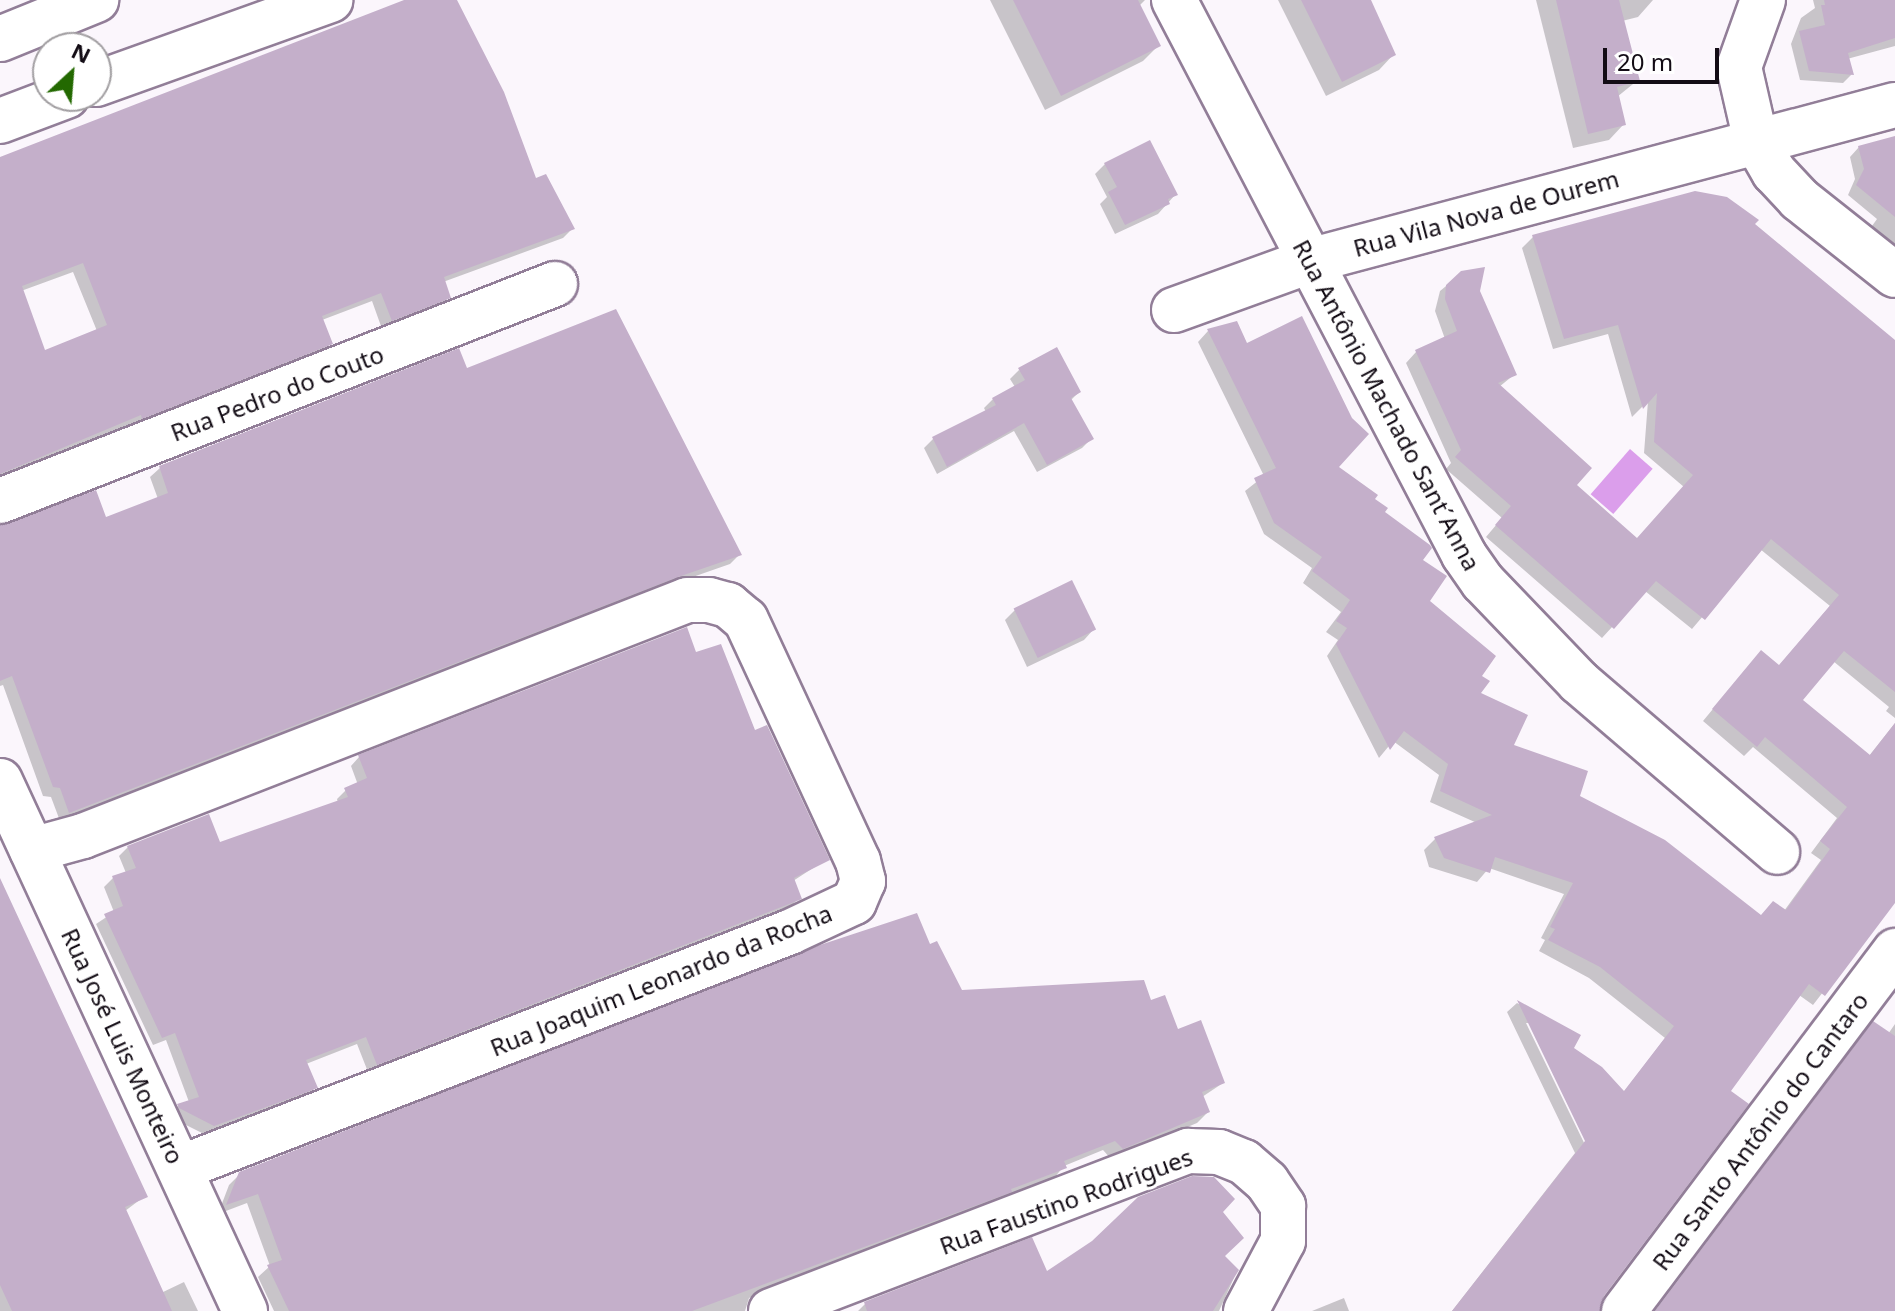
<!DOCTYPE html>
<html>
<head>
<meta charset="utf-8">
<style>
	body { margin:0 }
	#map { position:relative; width:1895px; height:1311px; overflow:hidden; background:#fbf6fc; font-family:"Noto Sans",sans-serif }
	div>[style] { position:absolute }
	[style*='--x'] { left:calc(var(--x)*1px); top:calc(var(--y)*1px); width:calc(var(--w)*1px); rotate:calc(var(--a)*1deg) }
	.water>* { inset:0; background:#db9eeb; transform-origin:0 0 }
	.shadow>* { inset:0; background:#0003 }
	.building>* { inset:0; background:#c4afca; transform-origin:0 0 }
	.roads { filter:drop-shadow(2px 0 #927e98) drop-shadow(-2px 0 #927e98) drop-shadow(0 2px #927e98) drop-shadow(0 -2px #927e98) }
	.minor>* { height:44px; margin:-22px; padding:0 22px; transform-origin:22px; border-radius:22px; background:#fff }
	span { translate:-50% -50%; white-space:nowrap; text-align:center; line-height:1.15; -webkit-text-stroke:6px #fff; paint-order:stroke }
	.street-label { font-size:24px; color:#130c15 }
	.north { position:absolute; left:32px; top:32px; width:80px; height:80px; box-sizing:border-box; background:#fff; border:2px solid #a19ea1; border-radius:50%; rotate:26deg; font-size:22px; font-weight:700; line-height:32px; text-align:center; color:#130c15 }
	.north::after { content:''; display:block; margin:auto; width:28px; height:36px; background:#236901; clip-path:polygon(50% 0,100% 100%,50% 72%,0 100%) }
	.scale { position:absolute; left:1603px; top:48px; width:116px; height:36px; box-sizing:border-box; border:4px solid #130c15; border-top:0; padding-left:10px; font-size:24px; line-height:28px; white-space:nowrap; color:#130c15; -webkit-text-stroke:6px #fff; paint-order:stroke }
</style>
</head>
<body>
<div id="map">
	<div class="water">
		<i style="left:1630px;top:449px;width:30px;height:60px;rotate:41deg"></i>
	</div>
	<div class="shadow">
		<i style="clip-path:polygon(evenodd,410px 0,455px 0,535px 180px,572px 229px,563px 238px,443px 282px,449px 297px,439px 307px,382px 329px,372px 301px,322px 320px,331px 343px,321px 353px,71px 447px,65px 453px,0 479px,0 159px,410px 0,73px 272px,97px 331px,44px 352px,21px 291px,73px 272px)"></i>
		<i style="clip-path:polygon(990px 0,1145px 0,1139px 6px,1159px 45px,1143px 61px,1045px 110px)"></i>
		<i style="clip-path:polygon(1278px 0,1369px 0,1394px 54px,1379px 70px,1326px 96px)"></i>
		<i style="clip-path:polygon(1536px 0,1653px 0,1638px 17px,1622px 21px,1638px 80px,1617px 97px,1624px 124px,1609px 140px,1573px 148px)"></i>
		<i style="clip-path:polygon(1813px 0,1895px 0,1895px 46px,1847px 59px,1852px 74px,1843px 83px,1800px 80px,1791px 44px,1801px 18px,1815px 8px)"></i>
		<i style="clip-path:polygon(1895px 138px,1895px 244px,1872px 226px,1877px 219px,1848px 195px,1855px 179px,1850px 157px,1859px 147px)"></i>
		<i style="clip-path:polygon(1105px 164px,1175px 195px,1158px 214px,1115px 234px,1100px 204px,1107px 197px,1095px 174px)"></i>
		<i style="clip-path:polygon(evenodd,1752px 224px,1895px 343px,1895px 718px,1886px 711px,1889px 707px,1833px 661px,1800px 700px,1869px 756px,1895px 723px,1895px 899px,1813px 1005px,1799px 995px,1728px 1091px,1586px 1311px,1452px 1311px,1575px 1153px,1507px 1012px,1517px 1003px,1578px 1036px,1571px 1049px,1623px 1093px,1665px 1038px,1589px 978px,1539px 951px,1545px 940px,1541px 938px,1564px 894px,1489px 868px,1477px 882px,1429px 867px,1424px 850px,1435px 839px,1477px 823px,1430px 802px,1439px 775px,1393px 741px,1379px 758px,1327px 656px,1338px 640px,1326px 632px,1341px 612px,1303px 583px,1312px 568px,1264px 534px,1245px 491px,1264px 476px,1198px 342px,1208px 331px,1246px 345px,1336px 467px,1372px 499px,1421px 560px,1427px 601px,1479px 676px,1478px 694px,1511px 746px,1577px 797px,1760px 917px,1784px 911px,1821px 860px,1811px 853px,1837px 818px,1753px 747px,1744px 756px,1703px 721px,1751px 663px,1778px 667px,1830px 606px,1760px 549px,1692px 629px,1645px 591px,1602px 638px,1486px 537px,1502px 518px,1446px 469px,1451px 463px,1406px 363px,1416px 352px,1445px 339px,1435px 311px,1440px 291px,1462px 273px,1477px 291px,1515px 374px,1499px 387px,1574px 485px,1637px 540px,1684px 487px,1644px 453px,1648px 401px,1632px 417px,1608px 334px,1553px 349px,1522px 248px,1533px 237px,1752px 224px,1526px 1023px,1530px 1023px,1591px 1149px,1588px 1151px,1526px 1023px)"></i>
		<i style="clip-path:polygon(465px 370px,739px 555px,730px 564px,667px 586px,60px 821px,51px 797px,43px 796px,3px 685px,0 686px,0 533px,105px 519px,158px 499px,150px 477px,160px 468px)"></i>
		<i style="clip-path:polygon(1019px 370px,1079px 392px,1070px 401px,1091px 439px,1082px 448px,1037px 472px,1014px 431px,937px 474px,924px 448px,933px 439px,986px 412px,984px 408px,993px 399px,1015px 387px,1010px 379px)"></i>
		<i style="clip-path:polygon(1015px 610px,1093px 630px,1084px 640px,1027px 667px,1005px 620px)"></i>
		<i style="clip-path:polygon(695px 655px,754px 733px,827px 859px,793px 881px,799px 898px,790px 907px,368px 1072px,357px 1044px,306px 1064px,315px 1087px,307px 1096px,204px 1134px,170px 1117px,178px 1106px,189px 1102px,166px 1040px,153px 1045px,96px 924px,114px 912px,104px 887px,113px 878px,126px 873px,119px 856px,128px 847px,219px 845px,338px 803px,337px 799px,346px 790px,358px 785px,351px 766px,359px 757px)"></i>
		<i style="clip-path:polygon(0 882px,145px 1196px,125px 1211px,161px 1293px,184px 1282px,198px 1311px,0 1311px)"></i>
		<i style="clip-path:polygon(929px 946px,961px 992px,1150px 1003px,1223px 1083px,1202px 1097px,1208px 1112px,1197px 1123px,1111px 1159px,1103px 1150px,1064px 1166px,1054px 1178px,999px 1202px,836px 1265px,834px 1262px,749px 1298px,745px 1311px,274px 1311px,258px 1277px,270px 1266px,247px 1203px,218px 1214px,229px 1185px,240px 1174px)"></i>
		<i style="clip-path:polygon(1895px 1024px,1895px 1311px,1655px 1311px,1888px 1034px)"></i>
		<i style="clip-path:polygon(1220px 1212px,1223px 1256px,1237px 1271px,1219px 1311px,858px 1311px,865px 1304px,1046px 1274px)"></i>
		<i style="clip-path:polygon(1344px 1298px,1349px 1311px,1312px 1311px)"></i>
	</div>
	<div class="building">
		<i style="clip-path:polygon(evenodd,404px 0,457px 0,504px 92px,536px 178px,546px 174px,575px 229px,444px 277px,451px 298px,392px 321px,381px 293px,322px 316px,333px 344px,142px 419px,141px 415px,0 474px,0 157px,404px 0,83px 263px,107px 325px,45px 350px,22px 286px,83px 263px)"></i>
		<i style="clip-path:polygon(1013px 0,1138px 0,1161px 46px,1061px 96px)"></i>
		<i style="clip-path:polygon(1301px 0,1371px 0,1396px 55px,1342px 82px)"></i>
		<i style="clip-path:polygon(1556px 0,1619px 0,1640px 81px,1617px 87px,1626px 125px,1588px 134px)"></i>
		<i style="clip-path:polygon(1824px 0,1895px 0,1895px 38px,1848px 53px,1854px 75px,1809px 71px,1799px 31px,1825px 25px,1821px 5px,1825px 5px)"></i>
		<i style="clip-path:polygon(1895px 136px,1895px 217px,1856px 185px,1864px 169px,1858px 146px)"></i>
		<i style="clip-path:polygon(1150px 140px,1178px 195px,1168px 199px,1170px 204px,1125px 225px,1108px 192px,1117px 187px,1104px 163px)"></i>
		<i style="clip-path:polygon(1695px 191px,1727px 197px,1759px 220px,1755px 224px,1895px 340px,1895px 692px,1844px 651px,1803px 700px,1870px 755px,1895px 723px,1895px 903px,1825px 996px,1809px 984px,1731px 1091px,1749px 1104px,1604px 1296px,1600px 1311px,1452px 1311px,1585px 1141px,1517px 1000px,1581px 1035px,1574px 1048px,1602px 1067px,1624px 1091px,1674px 1026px,1600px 967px,1548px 940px,1555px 929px,1550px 927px,1573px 883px,1495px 857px,1490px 873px,1444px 858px,1434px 837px,1492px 815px,1440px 791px,1448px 764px,1404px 731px,1390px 750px,1336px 644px,1347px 628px,1336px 621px,1350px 600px,1312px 571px,1322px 557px,1274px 523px,1254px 478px,1276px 468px,1207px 329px,1237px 321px,1247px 343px,1302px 316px,1352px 418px,1369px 434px,1339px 467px,1378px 495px,1375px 499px,1388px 508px,1385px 512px,1430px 545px,1432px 548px,1423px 560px,1447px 576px,1430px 601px,1496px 656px,1482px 676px,1490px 681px,1481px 693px,1528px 715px,1514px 745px,1588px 771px,1580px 796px,1665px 840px,1761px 915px,1773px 901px,1786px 910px,1830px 849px,1820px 841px,1847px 807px,1765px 737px,1757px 747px,1712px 709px,1761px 650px,1779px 665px,1839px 595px,1771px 539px,1705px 620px,1656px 581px,1614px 629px,1495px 525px,1511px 506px,1455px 457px,1461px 450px,1415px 350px,1457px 331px,1445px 299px,1446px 285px,1461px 271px,1485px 267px,1480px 291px,1517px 375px,1498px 383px,1592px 468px,1577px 485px,1637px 538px,1693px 475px,1654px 442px,1657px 393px,1643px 409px,1618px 325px,1564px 339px,1532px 235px)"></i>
		<i style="clip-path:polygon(616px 309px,742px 555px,678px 577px,69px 813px,60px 788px,53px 787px,12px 676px,0 681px,0 525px,96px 490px,106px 517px,168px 493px,159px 466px,459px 348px,467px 368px)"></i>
		<i style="clip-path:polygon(1057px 347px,1081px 392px,1071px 398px,1094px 439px,1047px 465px,1024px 423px,947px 467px,932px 437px,996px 405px,992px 398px,1025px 380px,1018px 368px)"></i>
		<i style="left:1072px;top:580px;width:55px;height:65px;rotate:64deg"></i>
		<i style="clip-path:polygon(687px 627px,696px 652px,721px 644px,755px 730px,767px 725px,830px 860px,794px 878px,802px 899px,377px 1065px,366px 1037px,306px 1060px,318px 1088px,214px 1126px,179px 1108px,177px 1104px,199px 1097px,175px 1033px,162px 1038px,104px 914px,123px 906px,112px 876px,136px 868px,127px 846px,209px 814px,220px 842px,348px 797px,344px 788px,367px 778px,358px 755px)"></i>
		<i style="clip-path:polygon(0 878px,148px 1197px,125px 1207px,172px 1311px,12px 1311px,0 1285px)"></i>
		<i style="clip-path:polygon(917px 913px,930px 944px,937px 941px,962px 990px,1144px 980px,1151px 1000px,1165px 995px,1178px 1029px,1201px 1020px,1225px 1083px,1202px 1092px,1210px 1112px,1123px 1149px,1115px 1141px,1064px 1161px,1067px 1168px,1011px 1189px,1012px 1192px,692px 1311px,289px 1311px,267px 1265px,282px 1260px,258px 1194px,226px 1205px,239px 1172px,820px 945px)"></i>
		<i style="clip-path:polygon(1873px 1021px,1895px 1036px,1895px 1311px,1655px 1311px)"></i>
		<i style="clip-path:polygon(1192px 1176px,1214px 1177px,1235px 1199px,1223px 1212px,1244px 1238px,1225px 1256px,1239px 1270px,1213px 1311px,867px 1311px,864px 1302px,1032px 1237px,1047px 1271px,1092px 1241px,1138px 1197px)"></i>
	</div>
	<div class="roads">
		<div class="minor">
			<i style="--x:1174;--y:0;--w:626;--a:62.41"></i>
			<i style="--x:1464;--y:555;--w:33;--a:55"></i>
			<i style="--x:1483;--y:582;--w:139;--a:46.2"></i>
			<i style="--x:1579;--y:682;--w:261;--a:40.6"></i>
			<i style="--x:1763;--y:0;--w:71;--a:109.7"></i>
			<i style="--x:1739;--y:67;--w:76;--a:77.1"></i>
			<i style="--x:1756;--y:141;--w:36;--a:60"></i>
			<i style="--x:1774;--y:172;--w:37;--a:47"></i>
			<i style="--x:1799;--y:199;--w:122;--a:38.4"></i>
			<i style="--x:0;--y:39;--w:104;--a:-22.1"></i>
			<i style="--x:96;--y:84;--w:249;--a:-19.7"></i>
			<i style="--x:0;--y:121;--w:71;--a:-20.7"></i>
			<i style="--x:1174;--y:310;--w:144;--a:-19.9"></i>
			<i style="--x:1309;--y:261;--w:606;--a:-14.91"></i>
			<i style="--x:0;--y:501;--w:596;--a:-21.36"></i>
			<i style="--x:0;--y:781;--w:584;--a:65.19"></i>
			<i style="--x:32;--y:850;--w:53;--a:-15.4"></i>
			<i style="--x:83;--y:836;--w:648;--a:-21.34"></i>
			<i style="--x:687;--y:600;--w:22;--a:0"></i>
			<i style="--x:709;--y:600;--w:20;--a:15"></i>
			<i style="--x:728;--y:605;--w:23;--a:40"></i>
			<i style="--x:746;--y:620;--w:266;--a:65.1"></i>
			<i style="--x:858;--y:861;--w:21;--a:76"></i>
			<i style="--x:863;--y:881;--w:23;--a:113"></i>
			<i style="--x:854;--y:902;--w:71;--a:154.9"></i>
			<i style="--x:790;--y:932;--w:654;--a:158.85"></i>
			<i style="--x:771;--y:1311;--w:447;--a:-21"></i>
			<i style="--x:1188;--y:1151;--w:31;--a:2"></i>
			<i style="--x:1219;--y:1152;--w:27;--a:22"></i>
			<i style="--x:1244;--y:1162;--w:30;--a:41"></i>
			<i style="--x:1267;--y:1182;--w:29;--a:56"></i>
			<i style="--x:1283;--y:1206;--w:35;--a:90"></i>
			<i style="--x:1283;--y:1241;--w:79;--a:117.9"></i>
			<i style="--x:1624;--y:1311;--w:451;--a:-53"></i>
		</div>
	</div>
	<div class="street-label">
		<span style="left:1486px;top:213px;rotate:-15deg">Rua Vila Nova de Ourem</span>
		<span style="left:277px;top:393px;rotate:-21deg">Rua Pedro do Couto</span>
		<span style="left:1387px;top:405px;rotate:62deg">Rua Antônio Machado Sant´Anna</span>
		<span style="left:661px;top:980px;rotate:-22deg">Rua Joaquim Leonardo da Rocha</span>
		<span style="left:123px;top:1046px;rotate:65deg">Rua José Luis Monteiro</span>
		<span style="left:1760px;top:1131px;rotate:-53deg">Rua Santo Antônio do Cantaro</span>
		<span style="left:1066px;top:1201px;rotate:-20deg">Rua Faustino Rodrigues</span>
	</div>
	<div class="north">N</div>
	<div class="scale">20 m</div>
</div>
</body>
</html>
